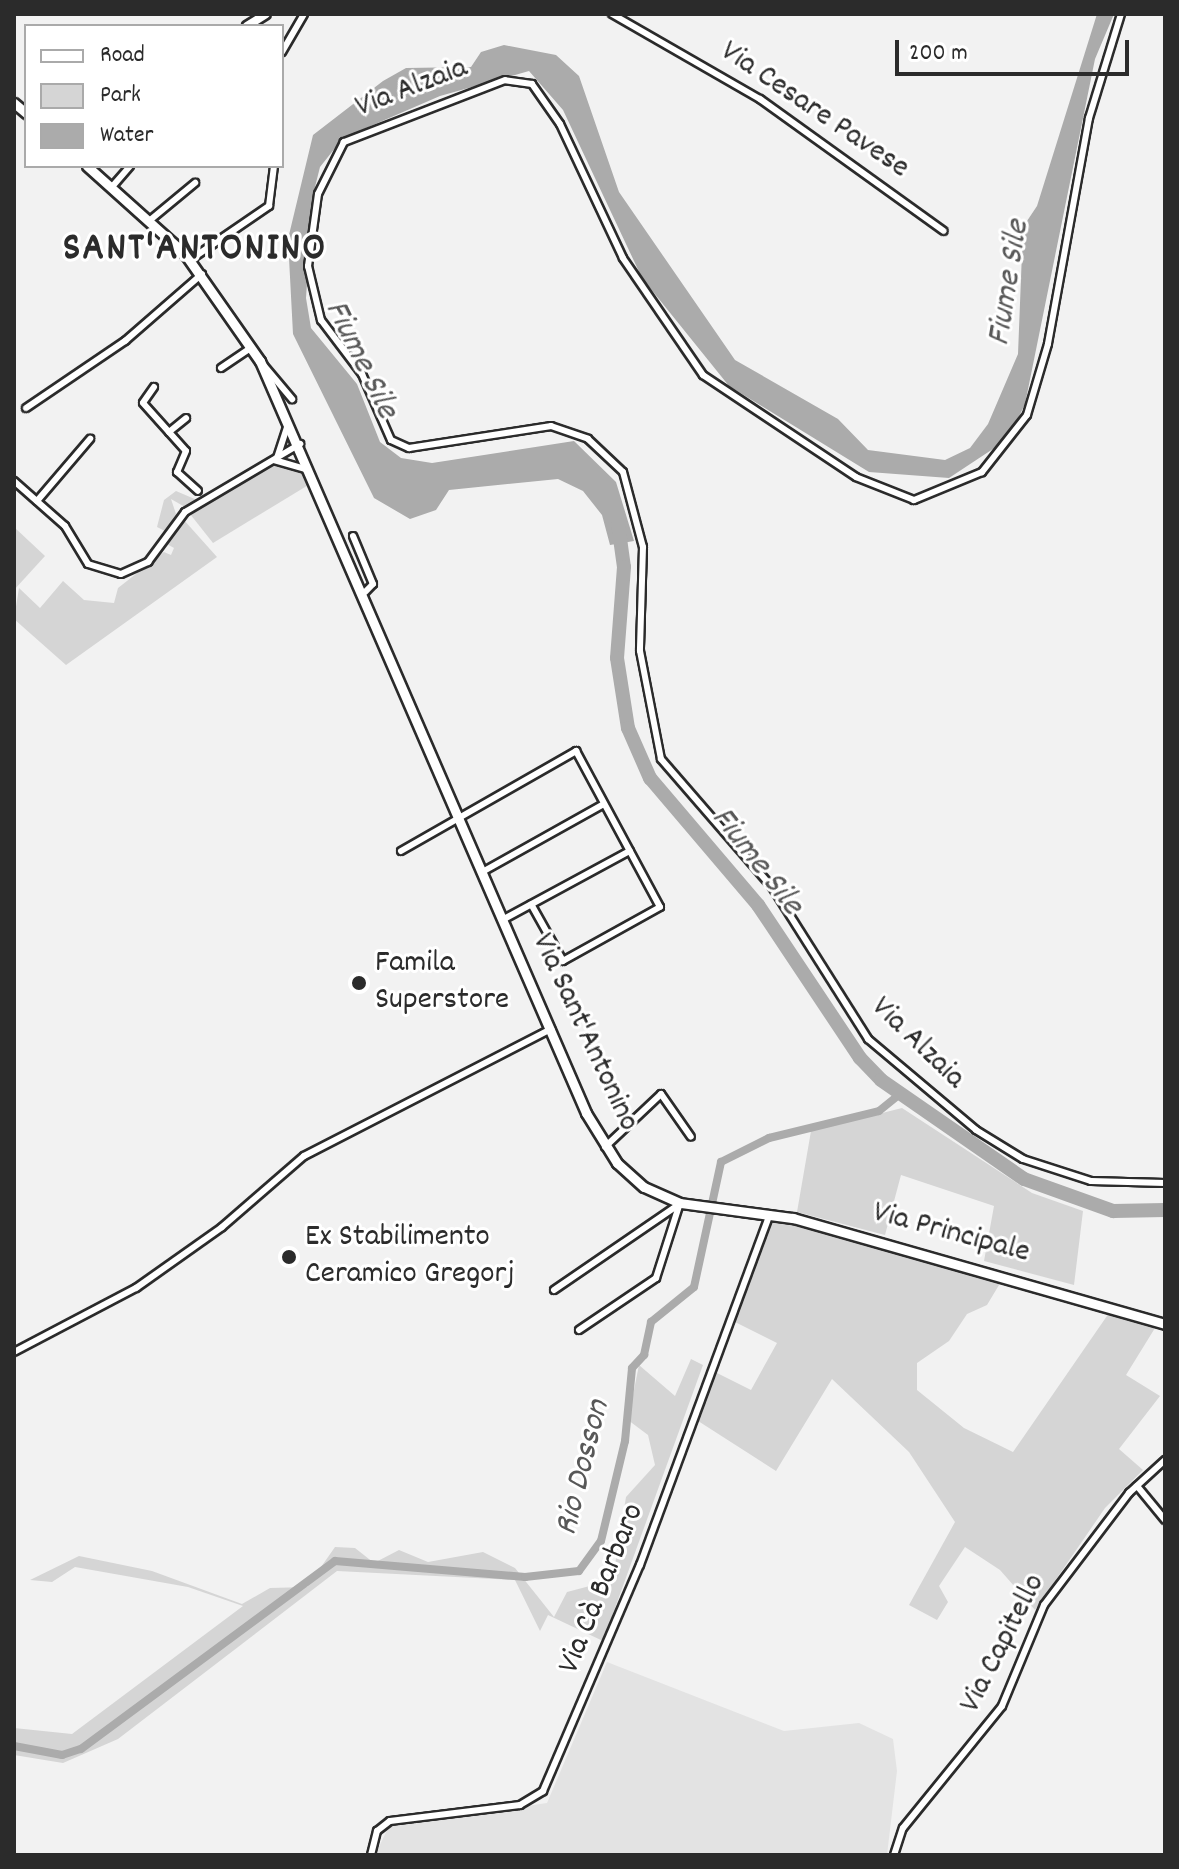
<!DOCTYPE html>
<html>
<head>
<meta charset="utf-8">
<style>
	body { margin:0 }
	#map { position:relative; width:1179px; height:1869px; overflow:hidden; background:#f2f2f2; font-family:Dekko,sans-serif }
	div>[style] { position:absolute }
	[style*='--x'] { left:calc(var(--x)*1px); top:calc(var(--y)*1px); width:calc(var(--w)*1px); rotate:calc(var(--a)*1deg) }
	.built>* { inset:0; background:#e3e3e3 }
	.green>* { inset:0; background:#d5d5d5 }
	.water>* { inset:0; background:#ababab }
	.canal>* { height:8px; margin:-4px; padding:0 4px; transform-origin:4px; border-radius:4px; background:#ababab }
	.river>* { height:14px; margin:-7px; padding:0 7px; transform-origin:7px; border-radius:7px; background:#ababab }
	.roads { filter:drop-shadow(2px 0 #2b2b2b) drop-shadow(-2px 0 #2b2b2b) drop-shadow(0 2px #2b2b2b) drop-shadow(0 -2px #2b2b2b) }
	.minor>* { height:6px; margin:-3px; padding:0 3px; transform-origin:3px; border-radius:3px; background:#fff }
	.tertiary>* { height:8px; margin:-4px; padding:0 4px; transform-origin:4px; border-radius:4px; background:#fff }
	.secondary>* { height:9px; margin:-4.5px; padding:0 4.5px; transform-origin:4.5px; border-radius:4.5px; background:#fff }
	.dots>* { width:22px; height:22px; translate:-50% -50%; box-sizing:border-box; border:4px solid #fff; border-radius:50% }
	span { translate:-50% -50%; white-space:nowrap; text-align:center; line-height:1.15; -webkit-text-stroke:6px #fff; paint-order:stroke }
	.street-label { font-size:32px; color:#2b2b2b }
	.poi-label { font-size:32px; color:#2b2b2b }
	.left { translate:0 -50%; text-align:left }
	.water-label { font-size:34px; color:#585858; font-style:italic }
	.district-label { font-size:40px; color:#2b2b2b; font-weight:700; letter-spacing:2px }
	.frame { position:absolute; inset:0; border:16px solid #2b2b2b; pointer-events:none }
	.legend { position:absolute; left:24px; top:24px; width:260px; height:144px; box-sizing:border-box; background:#fff; border:2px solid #aaa; margin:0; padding:10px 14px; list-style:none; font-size:24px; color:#2b2b2b }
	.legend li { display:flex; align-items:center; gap:16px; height:40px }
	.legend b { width:40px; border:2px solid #aaa }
	.scale { position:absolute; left:895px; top:40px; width:234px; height:36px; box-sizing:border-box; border:4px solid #2b2b2b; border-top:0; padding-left:10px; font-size:24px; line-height:28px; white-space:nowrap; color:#2b2b2b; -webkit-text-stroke:6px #fff; paint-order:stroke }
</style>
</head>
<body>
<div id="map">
	<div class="built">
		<i style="clip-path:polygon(607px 1662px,784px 1731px,859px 1723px,893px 1739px,897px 1771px,887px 1855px,375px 1855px,389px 1826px,547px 1803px)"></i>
	</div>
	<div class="green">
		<i style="clip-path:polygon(275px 464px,298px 468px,310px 484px,213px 543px,190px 514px)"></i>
		<i style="clip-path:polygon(176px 491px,197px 500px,185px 507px,171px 499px,176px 514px,165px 531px,157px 527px,164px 500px)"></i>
		<i style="clip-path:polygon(183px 519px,217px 557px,66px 665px,14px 619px,19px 588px,40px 608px,63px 581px,84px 600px,114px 603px,118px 588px,164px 552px,171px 555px,174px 548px,167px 544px)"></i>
		<i style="clip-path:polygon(14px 527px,45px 556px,14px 590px)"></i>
		<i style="clip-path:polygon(902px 1108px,1032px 1193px,1083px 1211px,1074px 1285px,984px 1261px,994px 1206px,901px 1175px,885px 1235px,797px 1212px,811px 1131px)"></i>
		<i style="clip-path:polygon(772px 1220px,1002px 1280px,987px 1305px,967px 1314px,949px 1341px,917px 1363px,917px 1390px,964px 1428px,1013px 1452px,1109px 1313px,1155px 1328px,1126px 1375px,1160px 1396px,1119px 1449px,1143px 1470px,1105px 1508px,1035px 1610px,1000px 1570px,965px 1547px,939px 1586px,948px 1602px,937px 1620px,909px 1605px,955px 1522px,909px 1452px,832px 1379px,776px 1471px,695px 1419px,713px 1371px,751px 1390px,777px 1343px,733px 1321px)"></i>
		<i style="clip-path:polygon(691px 1359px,703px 1365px,603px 1641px,548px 1615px,540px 1631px,515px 1580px,337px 1571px,118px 1739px,63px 1763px,14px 1755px,14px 1728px,72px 1734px,243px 1606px,188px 1587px,75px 1567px,52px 1582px,30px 1580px,79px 1556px,152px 1571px,242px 1604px,270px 1588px,307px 1587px,335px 1547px,355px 1548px,374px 1563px,399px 1550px,428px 1562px,483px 1552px,515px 1568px,554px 1617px,567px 1592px,605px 1582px,614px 1571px,626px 1497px,655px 1465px,648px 1435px,628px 1420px,639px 1365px,675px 1396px)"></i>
	</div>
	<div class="water">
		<i style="clip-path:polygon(1097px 14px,1114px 14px,1095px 59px,1025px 404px,1008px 439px,949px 478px,869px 472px,729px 386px,642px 278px,563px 110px,529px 71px,440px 96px,343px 138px,320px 167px,313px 195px,306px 298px,311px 328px,357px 384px,380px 442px,401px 458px,432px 463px,574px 441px,616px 482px,634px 541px,610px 545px,602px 515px,583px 491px,558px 479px,449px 490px,436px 510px,410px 519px,374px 498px,293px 334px,288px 239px,313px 135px,383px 81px,406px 68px,471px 67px,481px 52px,504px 45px,556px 55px,579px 76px,619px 192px,735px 360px,838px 419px,868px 450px,945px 460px,970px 448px,988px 424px,1018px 354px,1023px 227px,1037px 206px)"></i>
	</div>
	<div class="canal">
		<i style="--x:14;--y:1746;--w:49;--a:10.6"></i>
		<i style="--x:62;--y:1755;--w:20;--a:-18"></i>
		<i style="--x:81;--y:1749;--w:316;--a:-36.5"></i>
		<i style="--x:335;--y:1561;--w:191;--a:4.8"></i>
		<i style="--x:525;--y:1577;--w:54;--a:-6.3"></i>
		<i style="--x:579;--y:1571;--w:37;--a:-54"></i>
		<i style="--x:601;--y:1541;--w:103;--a:-76.5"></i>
		<i style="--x:625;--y:1441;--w:73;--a:-84.5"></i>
		<i style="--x:632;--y:1368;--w:18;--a:-47"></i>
		<i style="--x:644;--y:1355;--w:34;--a:-78"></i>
		<i style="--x:651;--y:1322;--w:55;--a:-39.1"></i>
		<i style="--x:694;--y:1287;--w:128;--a:-77.8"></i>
		<i style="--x:721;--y:1162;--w:54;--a:-26.6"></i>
		<i style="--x:769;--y:1138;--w:113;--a:-13.8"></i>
		<i style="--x:879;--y:1111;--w:27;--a:-39"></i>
	</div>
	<div class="river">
		<i style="--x:618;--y:524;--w:43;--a:82.1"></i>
		<i style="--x:624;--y:567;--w:91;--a:94.4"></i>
		<i style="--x:617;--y:658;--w:71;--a:81.1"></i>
		<i style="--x:628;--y:728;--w:55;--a:66.3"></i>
		<i style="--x:650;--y:778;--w:167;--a:49.6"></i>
		<i style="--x:758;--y:905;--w:184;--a:56.3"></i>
		<i style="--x:860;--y:1058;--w:30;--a:46"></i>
		<i style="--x:881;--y:1080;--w:174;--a:34.7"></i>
		<i style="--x:1024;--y:1179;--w:95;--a:19.8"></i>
		<i style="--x:1113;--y:1211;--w:52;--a:-1.1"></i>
	</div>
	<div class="roads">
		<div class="minor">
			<i style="--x:612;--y:14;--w:171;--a:29.9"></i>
			<i style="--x:760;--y:99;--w:226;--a:35.7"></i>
			<i style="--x:1121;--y:14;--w:109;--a:107.1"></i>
			<i style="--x:1089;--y:118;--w:230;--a:100.3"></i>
			<i style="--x:1048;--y:344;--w:74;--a:106.5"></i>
			<i style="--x:1027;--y:415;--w:73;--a:128.3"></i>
			<i style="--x:982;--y:472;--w:74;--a:157.6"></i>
			<i style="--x:914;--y:500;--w:62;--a:-158.4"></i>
			<i style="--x:856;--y:477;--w:184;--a:-146.3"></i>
			<i style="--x:703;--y:375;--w:142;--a:-124.4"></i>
			<i style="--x:623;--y:258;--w:148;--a:-115.2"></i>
			<i style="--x:560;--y:124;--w:49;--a:-125"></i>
			<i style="--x:532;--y:84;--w:27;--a:-172"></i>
			<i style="--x:505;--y:80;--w:173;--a:158.9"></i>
			<i style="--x:344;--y:142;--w:58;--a:116.6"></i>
			<i style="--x:318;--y:194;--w:73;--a:97.9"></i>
			<i style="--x:308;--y:266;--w:56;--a:76.5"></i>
			<i style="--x:321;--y:320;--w:68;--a:52.8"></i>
			<i style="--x:362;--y:374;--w:72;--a:66.3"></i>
			<i style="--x:391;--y:440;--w:20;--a:24"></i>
			<i style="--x:409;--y:448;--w:144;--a:-8.8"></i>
			<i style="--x:551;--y:426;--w:39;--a:19"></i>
			<i style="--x:588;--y:439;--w:48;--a:43.3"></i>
			<i style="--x:623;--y:472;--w:78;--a:75.1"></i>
			<i style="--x:643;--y:547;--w:104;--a:91.7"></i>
			<i style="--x:640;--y:651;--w:110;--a:79"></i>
			<i style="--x:661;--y:759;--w:169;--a:49.1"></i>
			<i style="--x:772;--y:887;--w:180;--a:57.7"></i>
			<i style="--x:868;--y:1039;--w:141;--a:40.1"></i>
			<i style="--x:976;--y:1130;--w:55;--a:31.7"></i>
			<i style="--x:1023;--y:1159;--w:71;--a:17.9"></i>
			<i style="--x:1091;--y:1181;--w:74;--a:1.5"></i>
			<i style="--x:282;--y:52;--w:44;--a:-59.9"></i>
			<i style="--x:111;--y:188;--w:29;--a:-49"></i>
			<i style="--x:149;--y:221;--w:60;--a:-39.6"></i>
			<i style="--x:190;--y:260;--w:96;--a:-34.4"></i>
			<i style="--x:269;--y:206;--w:40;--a:-82.9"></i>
			<i style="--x:260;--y:361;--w:50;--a:49.9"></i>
			<i style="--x:221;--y:368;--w:37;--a:-34"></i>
			<i style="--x:154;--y:387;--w:19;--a:125"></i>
			<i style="--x:143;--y:403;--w:64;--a:48.1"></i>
			<i style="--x:186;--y:451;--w:23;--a:113"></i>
			<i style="--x:177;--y:472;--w:28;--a:42"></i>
			<i style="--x:26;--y:408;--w:120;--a:-34.1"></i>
			<i style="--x:125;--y:341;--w:102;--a:-41"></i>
			<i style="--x:169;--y:432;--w:22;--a:-39"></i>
			<i style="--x:277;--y:458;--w:33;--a:-72"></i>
			<i style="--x:274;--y:460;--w:32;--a:16"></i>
			<i style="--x:14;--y:481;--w:68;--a:41.4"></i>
			<i style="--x:65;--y:526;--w:44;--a:58.8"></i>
			<i style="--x:88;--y:564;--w:34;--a:17"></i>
			<i style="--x:121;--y:574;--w:30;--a:-24"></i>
			<i style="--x:148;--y:562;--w:62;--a:-53.5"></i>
			<i style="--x:185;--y:512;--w:134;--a:-30.6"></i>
			<i style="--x:37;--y:501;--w:82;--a:-49.5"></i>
			<i style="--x:353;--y:536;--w:52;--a:67.4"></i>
			<i style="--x:373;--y:584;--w:11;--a:135"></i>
			<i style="--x:401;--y:851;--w:202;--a:-29.7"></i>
			<i style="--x:576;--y:751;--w:177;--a:61.7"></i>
			<i style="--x:660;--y:907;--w:111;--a:150.9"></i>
			<i style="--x:563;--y:961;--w:65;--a:-119.3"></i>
			<i style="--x:484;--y:871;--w:137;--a:-29.2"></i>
			<i style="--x:504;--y:919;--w:143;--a:-28.4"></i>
			<i style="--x:605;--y:1147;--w:77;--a:-43.4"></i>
			<i style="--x:661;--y:1094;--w:52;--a:55.1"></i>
			<i style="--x:554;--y:1290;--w:150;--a:-34.4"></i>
			<i style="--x:579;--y:1330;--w:93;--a:-34"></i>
			<i style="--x:656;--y:1278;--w:79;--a:-72.3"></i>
			<i style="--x:14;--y:1352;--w:138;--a:-27.7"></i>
			<i style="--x:136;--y:1288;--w:105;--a:-35.3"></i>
			<i style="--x:222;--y:1227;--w:108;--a:-40.9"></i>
			<i style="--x:304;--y:1156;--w:278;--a:-27.2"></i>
			<i style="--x:1137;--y:1486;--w:44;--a:50.5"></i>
			<i style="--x:371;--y:1855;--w:25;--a:-76"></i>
			<i style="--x:377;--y:1831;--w:16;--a:-38"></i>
			<i style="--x:390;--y:1821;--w:131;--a:-7"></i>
			<i style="--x:520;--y:1805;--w:27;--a:-31"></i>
			<i style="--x:543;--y:1791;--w:246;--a:-66.8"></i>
			<i style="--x:640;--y:1565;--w:374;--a:-69.7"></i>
			<i style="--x:894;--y:1855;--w:28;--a:-72"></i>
			<i style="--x:903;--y:1828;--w:157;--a:-50.9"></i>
			<i style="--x:1002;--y:1706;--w:109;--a:-67.4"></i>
			<i style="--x:1044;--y:1605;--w:141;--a:-52.8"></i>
			<i style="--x:1129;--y:1493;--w:49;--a:-42.5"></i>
		</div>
		<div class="tertiary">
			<i style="--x:247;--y:26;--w:22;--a:-32"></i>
		</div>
		<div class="secondary">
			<i style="--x:14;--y:103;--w:16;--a:40"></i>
			<i style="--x:87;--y:166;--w:132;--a:41.9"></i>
			<i style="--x:185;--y:254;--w:131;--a:55"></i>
			<i style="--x:260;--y:361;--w:820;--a:66.56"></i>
			<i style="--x:586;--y:1113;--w:59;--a:58.2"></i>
			<i style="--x:617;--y:1163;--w:36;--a:42"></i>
			<i style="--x:644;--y:1187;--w:39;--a:24"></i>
			<i style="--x:680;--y:1203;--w:114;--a:7.6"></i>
			<i style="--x:793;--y:1218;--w:387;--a:15.9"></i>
		</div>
	</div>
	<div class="dots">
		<i style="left:359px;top:983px;background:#2b2b2b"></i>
		<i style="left:289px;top:1257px;background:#2b2b2b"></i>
	</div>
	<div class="street-label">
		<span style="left:412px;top:89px;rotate:-21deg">Via Alzaia</span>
		<span style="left:814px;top:111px;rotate:34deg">Via Cesare Pavese</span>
		<span style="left:584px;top:1033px;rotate:65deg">Via Sant'Antonino</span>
		<span style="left:917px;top:1044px;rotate:44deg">Via Alzaia</span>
		<span style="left:951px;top:1234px;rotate:15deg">Via Principale</span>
		<span style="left:603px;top:1589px;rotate:-68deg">Via Cà Barbaro</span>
		<span style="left:1004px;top:1644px;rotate:-63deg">Via Capitello</span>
	</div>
	<div class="poi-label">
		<span class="left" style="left:375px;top:983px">Famila<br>Superstore</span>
		<span class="left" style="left:305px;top:1257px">Ex Stabilimento<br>Ceramico Gregorj</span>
	</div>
	<div class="water-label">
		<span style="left:1010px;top:283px;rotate:-81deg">Fiume Sile</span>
		<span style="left:360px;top:360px;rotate:64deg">Fiume Sile</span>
		<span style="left:756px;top:862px;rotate:52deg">Fiume Sile</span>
		<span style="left:584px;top:1468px;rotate:-76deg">Rio Dosson</span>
	</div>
	<div class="district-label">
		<span style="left:195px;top:251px">SANT'ANTONINO</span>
	</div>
	<div class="frame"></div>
	<ul class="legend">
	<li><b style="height:10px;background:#fff"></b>Road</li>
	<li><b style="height:22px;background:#d5d5d5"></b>Park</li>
	<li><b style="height:22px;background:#ababab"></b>Water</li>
	</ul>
	<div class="scale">200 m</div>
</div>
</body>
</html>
